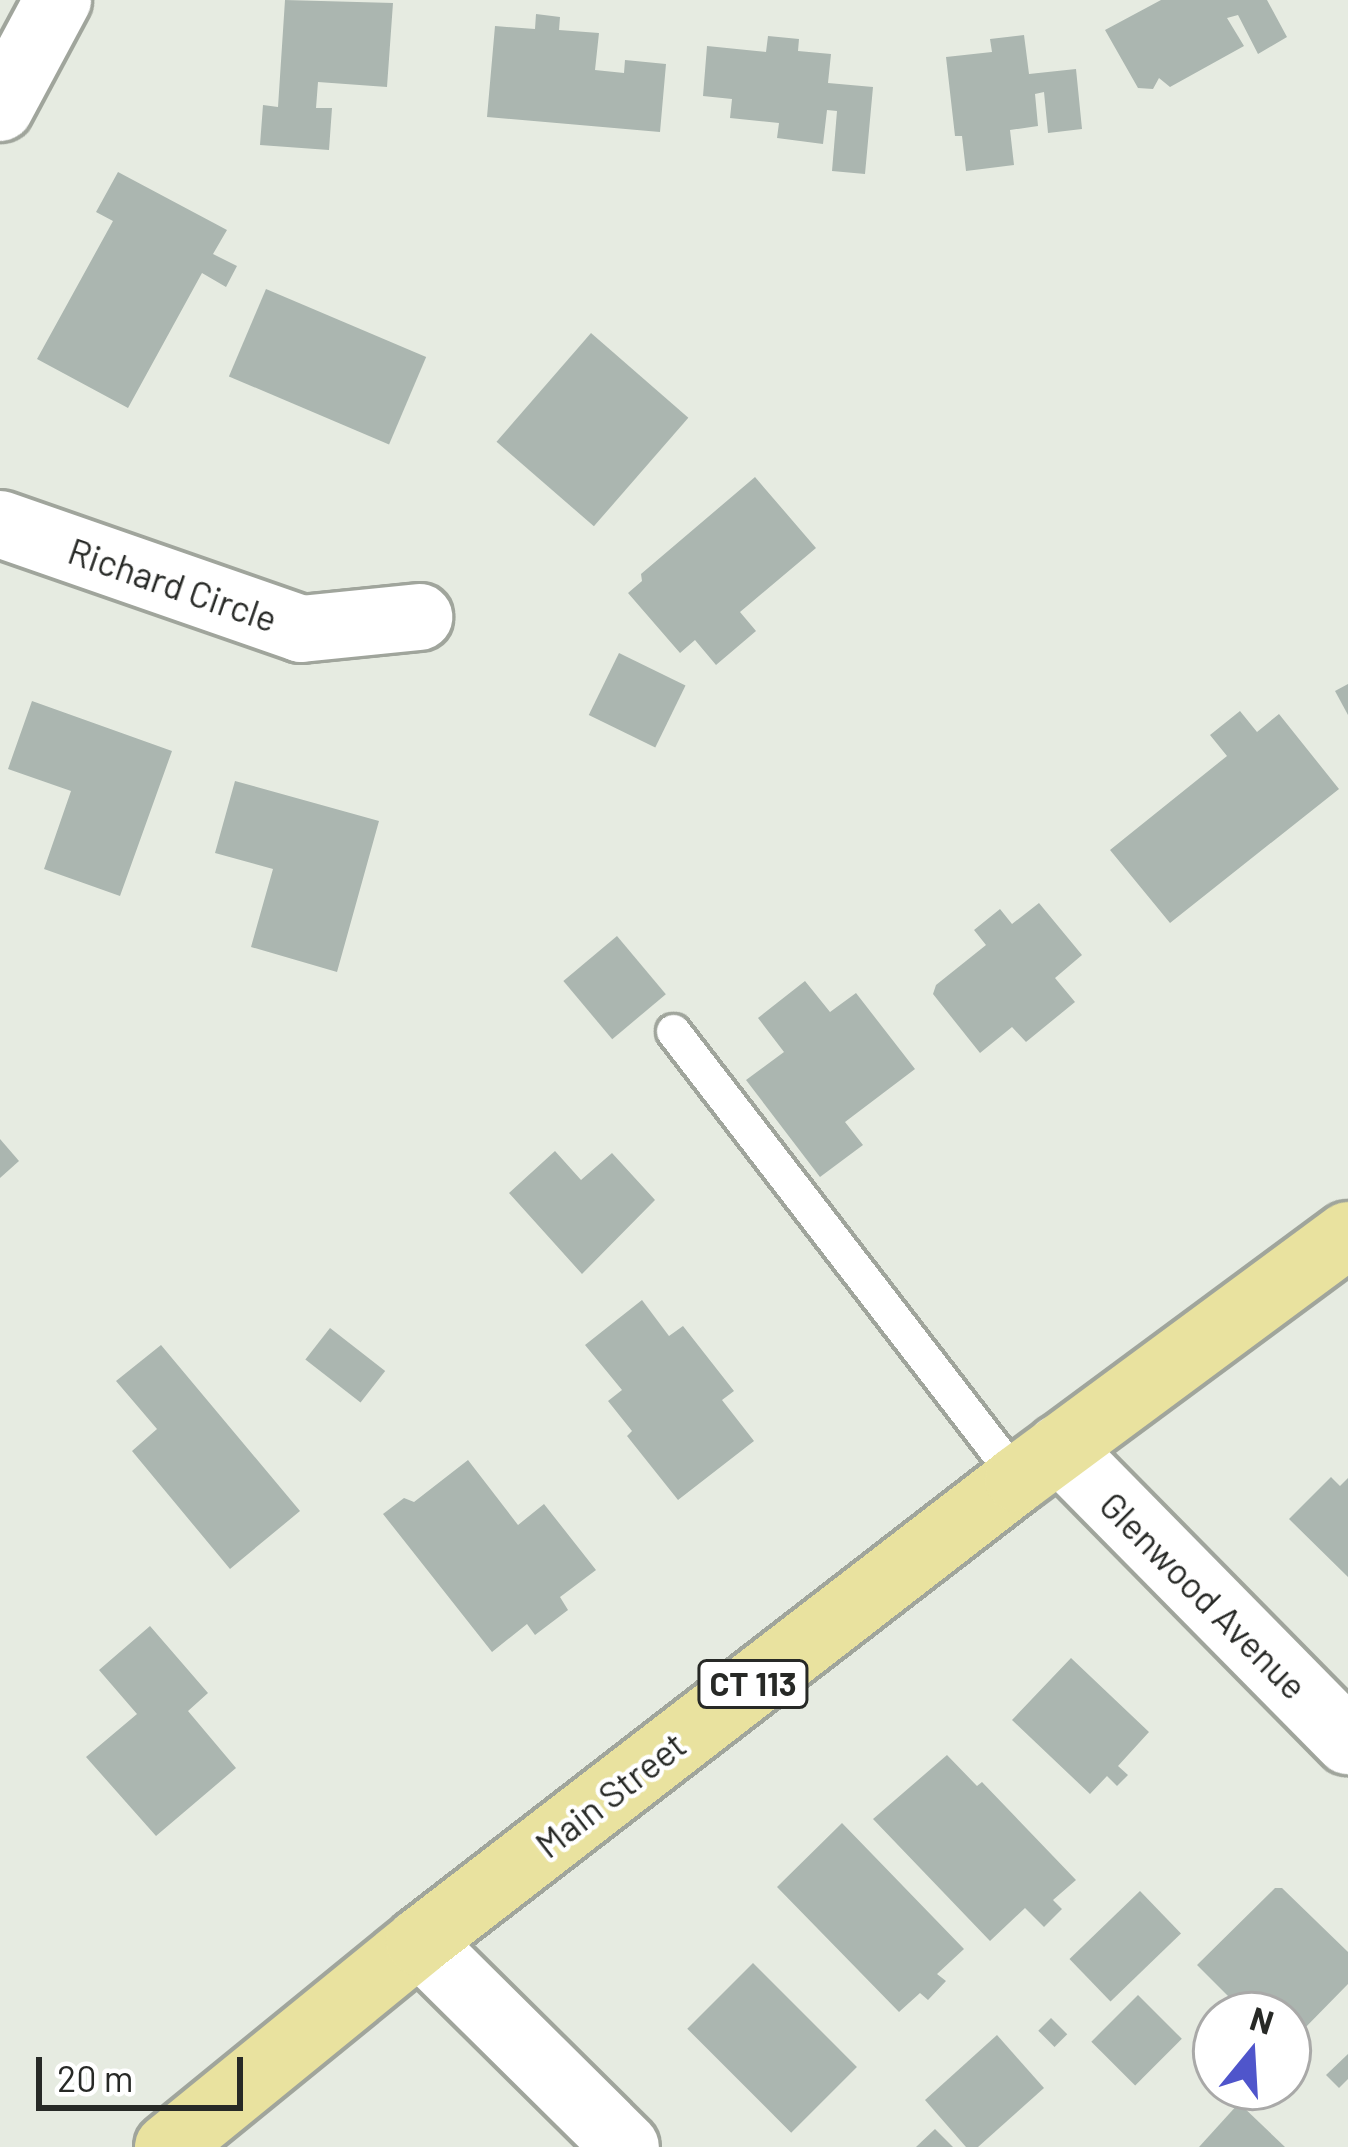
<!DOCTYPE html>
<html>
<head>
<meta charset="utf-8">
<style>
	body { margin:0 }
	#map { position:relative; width:1348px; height:2147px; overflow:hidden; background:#e6ebe1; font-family:Barlow,sans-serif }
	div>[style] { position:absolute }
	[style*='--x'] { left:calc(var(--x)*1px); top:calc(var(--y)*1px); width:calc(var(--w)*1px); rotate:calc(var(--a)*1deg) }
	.building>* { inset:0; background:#abb6b0; transform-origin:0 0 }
	.roads { filter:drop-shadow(3px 0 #a0a59c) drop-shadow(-3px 0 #a0a59c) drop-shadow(0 3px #a0a59c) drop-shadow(0 -3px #a0a59c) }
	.service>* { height:33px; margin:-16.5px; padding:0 16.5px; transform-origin:16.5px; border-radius:16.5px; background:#fff }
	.minor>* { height:66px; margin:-33px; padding:0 33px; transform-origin:33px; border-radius:33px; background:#fff }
	.primary>* { height:66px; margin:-33px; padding:0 33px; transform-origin:33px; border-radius:33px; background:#e9e29f }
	span { translate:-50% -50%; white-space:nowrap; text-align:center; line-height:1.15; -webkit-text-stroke:9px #fff; paint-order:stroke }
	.shield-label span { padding:3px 9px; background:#fff; border:3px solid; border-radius:9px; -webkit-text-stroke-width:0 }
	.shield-label { font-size:33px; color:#272926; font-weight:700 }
	.street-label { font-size:36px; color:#272926 }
	.north { position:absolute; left:1192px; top:1991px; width:120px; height:120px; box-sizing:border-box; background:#fff; border:3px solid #a9a9a8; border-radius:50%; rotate:18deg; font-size:33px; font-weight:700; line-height:48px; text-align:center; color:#272926 }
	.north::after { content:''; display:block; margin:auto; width:42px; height:54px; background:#4f55cb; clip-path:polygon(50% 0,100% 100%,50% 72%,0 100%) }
	.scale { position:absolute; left:36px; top:2057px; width:207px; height:54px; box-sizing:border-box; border:6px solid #272926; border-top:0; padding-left:15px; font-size:36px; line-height:42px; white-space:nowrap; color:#272926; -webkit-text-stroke:9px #fff; paint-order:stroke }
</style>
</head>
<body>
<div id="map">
	<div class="building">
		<i style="clip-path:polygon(285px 0,393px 3px,387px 87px,318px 82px,316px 108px,332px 108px,329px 150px,260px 145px,263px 105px,278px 107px)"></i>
		<i style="clip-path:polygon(1161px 0,1267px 0,1287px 37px,1258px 54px,1238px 15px,1227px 18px,1244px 46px,1170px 87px,1159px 78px,1153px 89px,1138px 88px,1105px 30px)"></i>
		<i style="clip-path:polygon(536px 14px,560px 17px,559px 30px,599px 33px,595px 70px,624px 73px,625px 60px,666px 64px,660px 132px,487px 117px,495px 26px,535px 29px)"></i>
		<i style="clip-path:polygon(1024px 35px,1029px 74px,1076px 69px,1082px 129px,1048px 133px,1044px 92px,1035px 94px,1038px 126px,1010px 130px,1014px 165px,966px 171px,962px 136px,955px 136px,946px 57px,992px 52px,990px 39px)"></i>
		<i style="clip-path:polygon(768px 36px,799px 39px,798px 51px,831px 54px,828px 83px,873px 87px,865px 174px,832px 171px,837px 111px,827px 110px,823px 144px,777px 138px,779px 123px,730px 118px,732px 99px,703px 96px,707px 46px,766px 52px)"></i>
		<i style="clip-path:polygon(118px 172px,227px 230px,213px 254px,237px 266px,226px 287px,202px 273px,128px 408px,37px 359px,113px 221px,96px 212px)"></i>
		<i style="left:266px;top:289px;width:174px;height:95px;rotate:23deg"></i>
		<i style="left:591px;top:333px;width:129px;height:144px;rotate:41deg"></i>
		<i style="clip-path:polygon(755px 477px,816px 548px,740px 612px,756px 631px,716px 665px,695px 640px,680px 653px,628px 593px,642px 581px,641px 574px)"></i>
		<i style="left:619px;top:653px;width:74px;height:69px;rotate:26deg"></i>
		<i style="clip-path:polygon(1348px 684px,1348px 715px,1335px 691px)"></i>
		<i style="clip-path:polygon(32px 701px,172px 751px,120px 896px,44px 869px,71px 791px,8px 769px)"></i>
		<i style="clip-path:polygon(1240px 711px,1257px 732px,1279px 714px,1339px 789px,1170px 923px,1110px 850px,1227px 756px,1210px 735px)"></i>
		<i style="clip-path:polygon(235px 781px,379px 821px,337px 972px,251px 947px,273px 869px,215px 853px)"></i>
		<i style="clip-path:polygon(1039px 903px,1082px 955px,1055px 978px,1075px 1002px,1026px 1042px,1012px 1027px,980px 1053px,933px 994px,936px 985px,986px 945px,974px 930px,1000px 909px,1012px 924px)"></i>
		<i style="left:617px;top:936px;width:76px;height:70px;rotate:50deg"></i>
		<i style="clip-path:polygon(805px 981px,830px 1012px,856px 993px,915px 1069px,845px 1122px,863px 1145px,820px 1177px,746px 1080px,784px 1052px,758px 1018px)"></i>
		<i style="clip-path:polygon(0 1139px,19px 1161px,0 1178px)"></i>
		<i style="clip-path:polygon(555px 1151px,581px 1180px,612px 1153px,655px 1200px,582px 1274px,509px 1193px)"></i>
		<i style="clip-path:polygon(642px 1300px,669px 1336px,683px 1326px,734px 1391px,722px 1400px,754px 1441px,678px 1500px,627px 1436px,632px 1431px,608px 1401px,622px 1390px,585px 1345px)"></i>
		<i style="left:330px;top:1328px;width:70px;height:40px;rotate:38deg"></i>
		<i style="clip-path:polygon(161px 1345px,300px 1511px,230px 1569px,132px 1451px,157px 1429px,116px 1381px)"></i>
		<i style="clip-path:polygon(468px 1460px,518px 1525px,544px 1504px,596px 1570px,560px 1597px,568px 1610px,535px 1635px,527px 1624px,492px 1652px,383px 1514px,404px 1498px,414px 1502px)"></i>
		<i style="clip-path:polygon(1331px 1477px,1340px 1486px,1348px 1478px,1348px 1577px,1289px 1519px)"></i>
		<i style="clip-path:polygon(150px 1626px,208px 1693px,188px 1711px,236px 1768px,156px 1836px,86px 1757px,137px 1714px,99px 1670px)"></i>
		<i style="clip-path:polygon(1071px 1658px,1149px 1732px,1118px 1766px,1128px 1775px,1117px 1786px,1107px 1776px,1090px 1794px,1012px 1720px)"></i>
		<i style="clip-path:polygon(947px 1755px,977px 1786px,982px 1782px,1076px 1880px,1053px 1900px,1062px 1909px,1044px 1927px,1025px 1908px,990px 1941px,873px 1819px)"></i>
		<i style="clip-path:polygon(842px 1823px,964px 1949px,937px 1974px,946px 1981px,928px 2000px,920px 1993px,899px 2012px,777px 1887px)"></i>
		<i style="clip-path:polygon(1275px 1888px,1282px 1888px,1348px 1952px,1348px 1984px,1299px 2034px,1288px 2015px,1280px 2015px,1262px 1997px,1246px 2014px,1197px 1965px)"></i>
		<i style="left:1140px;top:1891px;width:59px;height:98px;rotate:46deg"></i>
		<i style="left:753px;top:1963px;width:147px;height:93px;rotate:45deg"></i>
		<i style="left:1138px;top:1995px;width:62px;height:66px;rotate:45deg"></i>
		<i style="left:1051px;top:2018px;width:23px;height:18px;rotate:45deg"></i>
		<i style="clip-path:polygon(997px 2035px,1044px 2088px,978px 2147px,966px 2147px,925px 2100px)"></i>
		<i style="clip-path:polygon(1348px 2054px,1348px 2079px,1339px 2088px,1326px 2075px)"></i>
		<i style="clip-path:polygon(1239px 2103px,1285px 2147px,1199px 2147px)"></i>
		<i style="clip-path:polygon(935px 2129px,953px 2147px,916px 2147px)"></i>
	</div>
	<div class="roads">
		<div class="service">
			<i style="--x:673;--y:1031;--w:565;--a:52.4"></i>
		</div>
		<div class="minor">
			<i style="--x:0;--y:108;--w:123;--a:-61.8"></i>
			<i style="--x:0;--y:524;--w:319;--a:19.2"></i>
			<i style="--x:301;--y:629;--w:119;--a:-5.8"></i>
			<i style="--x:1059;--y:1448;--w:412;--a:45.4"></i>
			<i style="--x:419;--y:1942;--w:291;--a:44.7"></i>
		</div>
		<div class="primary">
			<i style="--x:168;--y:2147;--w:324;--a:-39.2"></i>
			<i style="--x:419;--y:1942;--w:757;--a:-37.7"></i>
			<i style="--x:1018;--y:1479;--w:410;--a:-36.5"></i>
		</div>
	</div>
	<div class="shield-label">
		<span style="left:753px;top:1684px">CT 113</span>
	</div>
	<div class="street-label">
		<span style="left:173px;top:584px;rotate:19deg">Richard Circle</span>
		<span style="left:1204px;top:1595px;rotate:45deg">Glenwood Avenue</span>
		<span style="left:610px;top:1794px;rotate:-38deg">Main Street</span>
	</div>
	<div class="north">N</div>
	<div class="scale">20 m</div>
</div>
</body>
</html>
